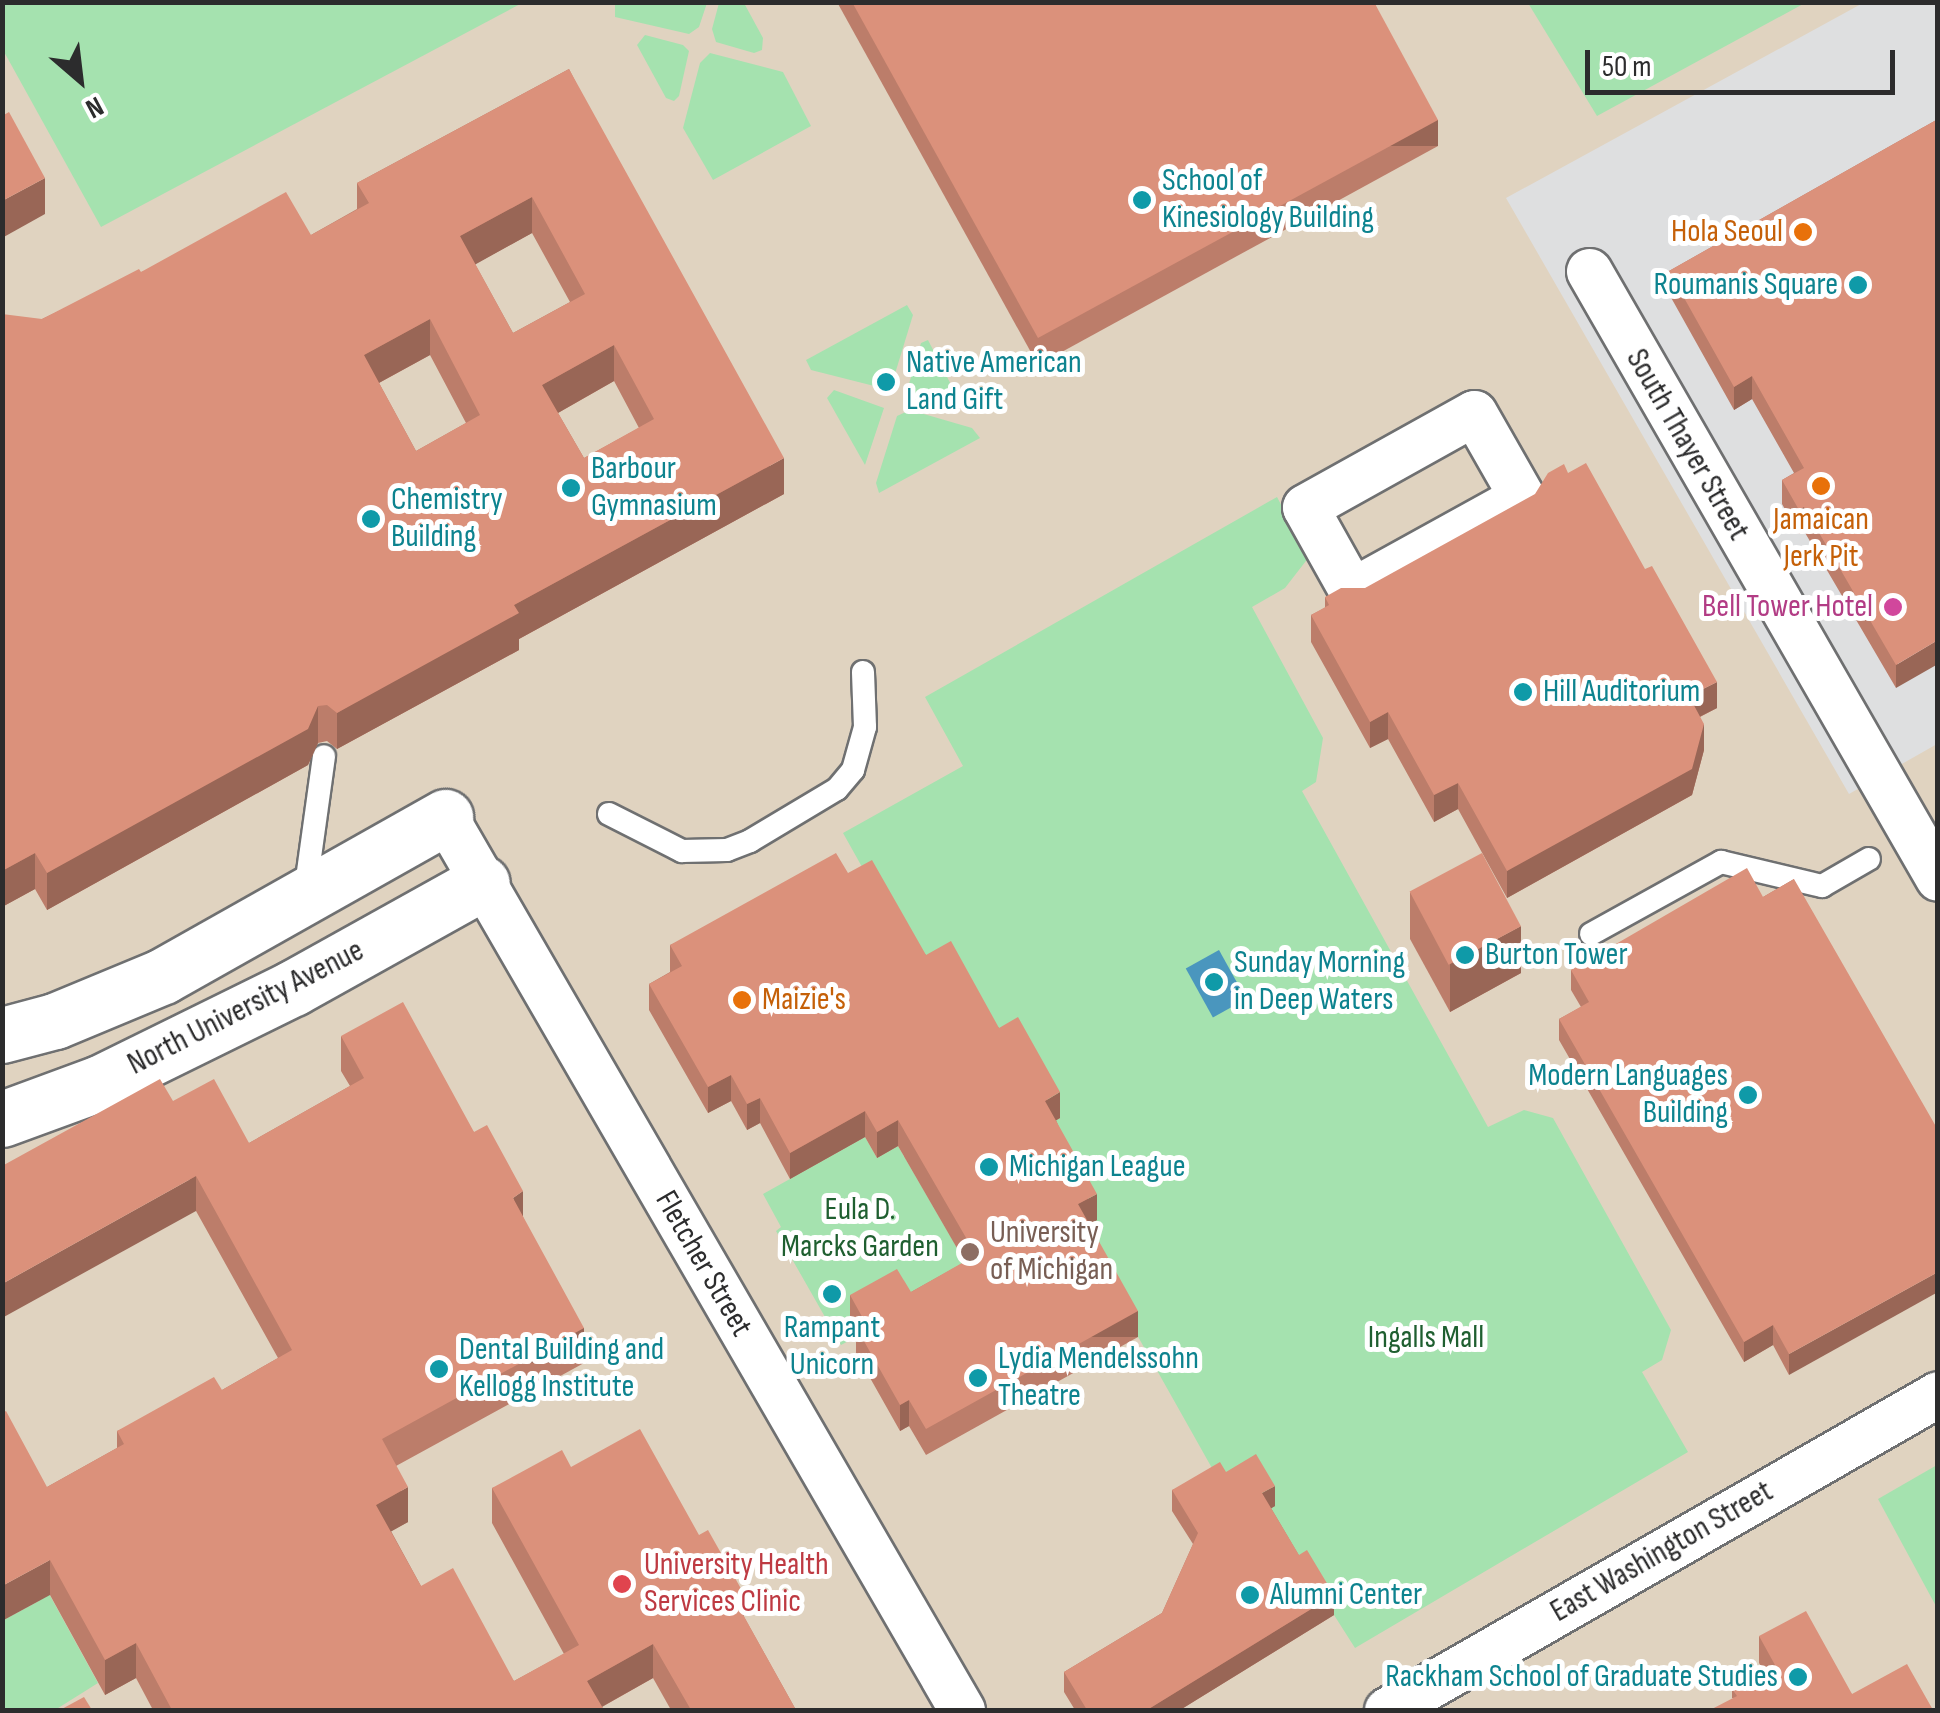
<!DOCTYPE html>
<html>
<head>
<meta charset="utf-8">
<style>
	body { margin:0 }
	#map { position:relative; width:1940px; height:1713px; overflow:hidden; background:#dedfe0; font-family:"Sofia Sans Condensed",sans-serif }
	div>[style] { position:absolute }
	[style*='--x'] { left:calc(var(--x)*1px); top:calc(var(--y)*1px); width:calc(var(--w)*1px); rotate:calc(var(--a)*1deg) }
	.education>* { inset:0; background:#e0d3c0 }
	.green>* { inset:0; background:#a5e2af }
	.water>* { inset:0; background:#4a96be; transform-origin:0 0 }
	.roads { filter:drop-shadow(2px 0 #6f7071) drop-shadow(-2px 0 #6f7071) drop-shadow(0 2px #6f7071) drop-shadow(0 -2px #6f7071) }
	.lane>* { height:22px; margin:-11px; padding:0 11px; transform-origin:11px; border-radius:11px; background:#fff }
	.street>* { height:45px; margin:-22.5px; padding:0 22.5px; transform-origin:22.5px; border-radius:22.5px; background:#fff }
	.secondary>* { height:55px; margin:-27.5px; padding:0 27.5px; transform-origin:27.5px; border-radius:27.5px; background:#fff }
	.wall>* { inset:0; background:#bc7d6a }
	.shaded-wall>* { inset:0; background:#996656; transform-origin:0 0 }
	.building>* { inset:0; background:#db917b; transform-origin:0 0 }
	.dots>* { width:28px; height:28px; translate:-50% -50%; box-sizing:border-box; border:5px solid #fff; border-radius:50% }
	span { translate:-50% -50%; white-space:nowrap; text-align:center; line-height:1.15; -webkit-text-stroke:10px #fff; paint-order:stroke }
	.culture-label { font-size:32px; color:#0d838f }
	.left { translate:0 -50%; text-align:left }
	.right { translate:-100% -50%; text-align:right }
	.food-label { font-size:32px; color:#c56008 }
	.street-label { font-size:32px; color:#2c2c2d }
	.hotel-label { font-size:32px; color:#b23c85 }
	.park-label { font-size:32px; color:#1f5f30 }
	.education-label { font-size:32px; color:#785e54 }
	.health-label { font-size:32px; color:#be3a42 }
	.frame { position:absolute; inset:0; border:5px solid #2c2c2d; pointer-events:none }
	.north { position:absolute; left:30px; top:30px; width:100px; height:100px; -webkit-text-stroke:8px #fff; paint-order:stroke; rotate:152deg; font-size:28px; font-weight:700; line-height:40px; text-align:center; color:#2c2c2d }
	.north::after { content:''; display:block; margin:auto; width:35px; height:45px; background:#2c2c2d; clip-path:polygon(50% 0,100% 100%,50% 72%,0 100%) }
	.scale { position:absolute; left:1585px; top:50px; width:310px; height:45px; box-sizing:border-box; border:5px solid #2c2c2d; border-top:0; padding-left:12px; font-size:30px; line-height:35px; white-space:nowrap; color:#2c2c2d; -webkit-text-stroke:8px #fff; paint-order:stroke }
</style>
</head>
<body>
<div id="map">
	<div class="education">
		<i style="clip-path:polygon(3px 3px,1863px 3px,1506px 198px,1849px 794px,1937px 744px,1937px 1710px,3px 1710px)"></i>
	</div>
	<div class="green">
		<i style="clip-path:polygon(615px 2px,707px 2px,707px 3px,699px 27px,689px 34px,615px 17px)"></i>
		<i style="clip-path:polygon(2px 3px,3px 2px,522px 3px,101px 227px,3px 50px)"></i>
		<i style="clip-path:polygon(719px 3px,744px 3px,763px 38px,762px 50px,754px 53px,716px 42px,712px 29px)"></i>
		<i style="clip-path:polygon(1528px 3px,1805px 3px,1597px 116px)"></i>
		<i style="clip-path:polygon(645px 35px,683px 45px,689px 51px,679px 96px,674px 101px,666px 98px,637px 45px)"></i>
		<i style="clip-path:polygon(710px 53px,783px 72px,811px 126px,713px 180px,683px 128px,700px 63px)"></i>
		<i style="clip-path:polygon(907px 305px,913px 315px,890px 390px,811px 370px,806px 360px)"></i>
		<i style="clip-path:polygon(928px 340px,961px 404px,959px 410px,906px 394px,921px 343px)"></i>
		<i style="clip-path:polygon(834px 390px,884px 408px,865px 465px,827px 398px)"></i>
		<i style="clip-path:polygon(910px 410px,972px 428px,980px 438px,879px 493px,876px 483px,897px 416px)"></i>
		<i style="clip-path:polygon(1277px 497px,1309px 557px,1285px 588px,1252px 607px,1323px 738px,1316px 782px,1302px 791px,1488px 1127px,1524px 1110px,1553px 1118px,1671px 1330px,1662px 1360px,1642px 1372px,1688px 1452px,1355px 1648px,1334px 1615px,1226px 1493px,1078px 1230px,1096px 1219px,1045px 1127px,1060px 1118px,926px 981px,843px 833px,963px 766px,925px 697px)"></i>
		<i style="clip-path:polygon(865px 1137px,877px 1158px,898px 1146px,966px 1263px,901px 1301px,850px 1322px,858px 1336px,841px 1345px,776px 1231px,781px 1227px,763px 1194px)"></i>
		<i style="clip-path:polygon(1937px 1465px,1937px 1608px,1878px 1499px)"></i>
		<i style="clip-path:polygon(42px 1581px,98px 1683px,55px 1710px,3px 1710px,2px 1621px,39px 1601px)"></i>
	</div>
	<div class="water">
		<i style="left:1219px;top:950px;width:56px;height:38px;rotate:61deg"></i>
	</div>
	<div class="roads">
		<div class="lane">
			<i style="--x:609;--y:814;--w:82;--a:26.9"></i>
			<i style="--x:682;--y:851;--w:45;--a:-1.3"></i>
			<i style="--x:727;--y:850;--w:25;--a:-21"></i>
			<i style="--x:750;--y:841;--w:101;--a:-30.9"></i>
			<i style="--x:837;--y:789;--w:25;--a:-50"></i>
			<i style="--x:853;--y:770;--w:45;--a:-74.4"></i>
			<i style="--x:865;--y:727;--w:55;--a:-92.1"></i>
			<i style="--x:305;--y:893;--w:138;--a:-82.1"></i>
			<i style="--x:1591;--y:934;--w:149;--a:-29"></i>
			<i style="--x:1721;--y:862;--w:104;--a:13.4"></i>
			<i style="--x:1822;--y:886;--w:54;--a:-29.9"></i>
		</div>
		<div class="street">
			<i style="--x:1589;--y:271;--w:700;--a:60.1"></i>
			<i style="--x:1474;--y:413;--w:97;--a:60.3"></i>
			<i style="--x:1522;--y:497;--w:194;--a:151.1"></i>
			<i style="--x:1352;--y:591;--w:96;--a:-119.2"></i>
			<i style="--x:1305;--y:507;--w:193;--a:-29.1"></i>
			<i style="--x:445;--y:817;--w:1032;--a:59.93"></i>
			<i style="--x:1387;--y:1710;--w:635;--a:-29.83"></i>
		</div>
		<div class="secondary">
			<i style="--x:2;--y:1035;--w:55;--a:-14.8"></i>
			<i style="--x:55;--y:1021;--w:117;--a:-22.6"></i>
			<i style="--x:163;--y:976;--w:324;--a:-29.4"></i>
			<i style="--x:2;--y:1119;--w:104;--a:-20.2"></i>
			<i style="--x:100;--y:1083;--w:215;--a:-26.2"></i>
			<i style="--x:293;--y:988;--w:216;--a:-29.1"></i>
		</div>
	</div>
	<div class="wall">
		<i style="clip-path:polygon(837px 2px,1374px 2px,1438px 146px,1038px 365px)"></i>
		<i style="clip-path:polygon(evenodd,569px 69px,784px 494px,519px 639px,519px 650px,337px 749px,327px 741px,318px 743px,308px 765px,47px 910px,35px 889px,2px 907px,42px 319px,141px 272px,311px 235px,357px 209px,357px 183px,569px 69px,532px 233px,570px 302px,513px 333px,475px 264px,532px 233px,569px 69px,430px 355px,466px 423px,416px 451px,379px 383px,430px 355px,569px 69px,614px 381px,639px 428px,584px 458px,558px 413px,614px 381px)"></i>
		<i style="clip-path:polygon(1938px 119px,1896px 688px,1804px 531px,1799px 534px,1782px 504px,1782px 480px,1794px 473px,1752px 399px,1734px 410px,1669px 294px,1669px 271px)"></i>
		<i style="clip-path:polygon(1325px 597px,1717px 708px,1700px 717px,1704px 750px,1692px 795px,1507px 898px,1458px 809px,1434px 822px,1388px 739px,1370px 748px,1311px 642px,1311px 615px,1325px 608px)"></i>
		<i style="clip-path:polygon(1938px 722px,1938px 752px,1935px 748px,1935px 724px)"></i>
		<i style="clip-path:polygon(848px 873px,926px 955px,999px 1028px,1060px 1118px,1056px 1120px,1097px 1220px,1089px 1224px,1138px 1337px,926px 1455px,909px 1426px,900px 1431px,856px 1353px,856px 1332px,850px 1321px,850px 1295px,911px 1292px,965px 1262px,898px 1146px,877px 1158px,865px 1137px,790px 1179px,760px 1123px,747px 1130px,731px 1101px,708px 1113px,649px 1010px,649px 984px,670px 972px,670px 945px)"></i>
		<i style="clip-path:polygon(1794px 879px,1789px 1375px,1773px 1345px,1744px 1362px,1559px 1040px,1559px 1019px,1581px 1007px,1571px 990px,1571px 970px,1763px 897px)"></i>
		<i style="clip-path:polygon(1410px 892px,1521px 973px,1450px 1012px,1410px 939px)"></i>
		<i style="clip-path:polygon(341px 1036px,474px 1132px,523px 1217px,584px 1363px,396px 1466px,408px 1522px,391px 1531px,421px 1586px,514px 1681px,564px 1654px,492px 1523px,492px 1488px,571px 1467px,744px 1617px,796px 1710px,671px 1710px,653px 1678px,602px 1707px,604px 1710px,153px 1710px,136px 1678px,105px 1695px,50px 1595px,47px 1487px,117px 1448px,117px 1431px,222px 1390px,278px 1358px,196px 1211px,173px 1101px,249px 1143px,350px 1086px,341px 1071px)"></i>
		<i style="clip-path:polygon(1226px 1472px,1275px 1506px,1271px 1508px,1334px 1615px,1180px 1710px,1075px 1710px,1064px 1692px,1064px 1672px,1162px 1613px,1193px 1544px,1172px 1511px,1172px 1490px)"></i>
		<i style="clip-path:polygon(1759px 1636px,1852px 1694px,1732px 1698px,1732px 1689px,1764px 1671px,1759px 1663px)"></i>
	</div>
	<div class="shaded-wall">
		<i style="left:1438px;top:120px;width:26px;height:456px;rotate:90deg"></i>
		<i style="clip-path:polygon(45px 178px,45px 214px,2px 238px,2px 201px)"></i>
		<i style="clip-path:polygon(532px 197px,532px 233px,460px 273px,460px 236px)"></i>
		<i style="clip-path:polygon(430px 319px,430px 355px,364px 391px,364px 355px)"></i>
		<i style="clip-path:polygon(614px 345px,614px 381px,542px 422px,542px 385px)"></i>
		<i style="clip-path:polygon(1752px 376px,1752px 399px,1734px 410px,1734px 387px)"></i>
		<i style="clip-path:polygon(784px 458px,784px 494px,519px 639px,519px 650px,337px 749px,337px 713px,514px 605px)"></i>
		<i style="clip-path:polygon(1804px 507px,1804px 531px,1799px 534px,1799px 510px)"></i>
		<i style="clip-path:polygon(1938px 640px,1938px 664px,1896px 688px,1896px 665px)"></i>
		<i style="clip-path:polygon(1717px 682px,1717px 708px,1689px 722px,1689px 696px)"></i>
		<i style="clip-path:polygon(318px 706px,318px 743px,308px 765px,47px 910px,47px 873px)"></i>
		<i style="clip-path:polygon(1388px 712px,1388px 739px,1370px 748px,1370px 722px)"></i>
		<i style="clip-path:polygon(1704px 724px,1704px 750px,1692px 795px,1507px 898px,1507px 871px)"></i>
		<i style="clip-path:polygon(1458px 783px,1458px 809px,1434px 822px,1434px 795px)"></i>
		<i style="clip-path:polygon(35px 853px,35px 889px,2px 907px,2px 871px)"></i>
		<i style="clip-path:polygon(1521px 926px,1521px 973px,1450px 1012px,1450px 964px)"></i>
		<i style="clip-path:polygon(731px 1075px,731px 1101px,708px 1113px,708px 1087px)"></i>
		<i style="clip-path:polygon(1060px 1092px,1060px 1118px,1045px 1127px,1045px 1101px)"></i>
		<i style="clip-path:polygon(760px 1098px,760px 1123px,747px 1130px,747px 1104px)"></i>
		<i style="clip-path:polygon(865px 1111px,865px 1137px,790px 1179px,790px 1153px)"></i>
		<i style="clip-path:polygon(898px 1120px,898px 1146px,877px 1158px,877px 1132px)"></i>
		<i style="clip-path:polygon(196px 1176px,196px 1211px,2px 1318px,2px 1284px)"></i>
		<i style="clip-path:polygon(523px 1191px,523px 1226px,513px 1198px)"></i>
		<i style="clip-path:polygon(1097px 1194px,1097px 1220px,1078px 1230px,1078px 1204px)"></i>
		<i style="clip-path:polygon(1938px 1272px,1938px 1292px,1789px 1375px,1789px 1354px)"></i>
		<i style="left:1138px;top:1311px;width:26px;height:243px;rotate:90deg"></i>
		<i style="clip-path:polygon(1773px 1325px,1773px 1345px,1744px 1362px,1744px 1342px)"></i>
		<i style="left:584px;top:1328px;width:35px;height:230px;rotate:90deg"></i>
		<i style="clip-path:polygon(909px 1400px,909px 1426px,900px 1431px,900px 1405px)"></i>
		<i style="clip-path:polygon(1275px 1486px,1275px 1506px,1262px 1514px,1262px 1493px)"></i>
		<i style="clip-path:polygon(408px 1487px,408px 1522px,376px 1540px,376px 1505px)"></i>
		<i style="clip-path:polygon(50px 1560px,50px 1595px,2px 1621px,2px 1586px)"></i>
		<i style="clip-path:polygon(744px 1594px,744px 1629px,735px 1600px)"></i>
		<i style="clip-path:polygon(1334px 1595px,1334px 1615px,1180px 1710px,1147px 1710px)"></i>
		<i style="clip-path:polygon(136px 1643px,136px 1678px,105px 1695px,105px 1660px)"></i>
		<i style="clip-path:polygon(653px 1644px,653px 1678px,596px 1710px,587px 1681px)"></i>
	</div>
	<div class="building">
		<i style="clip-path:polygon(852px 2px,1374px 2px,1438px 120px,1038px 338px)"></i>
		<i style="clip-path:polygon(evenodd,569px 69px,784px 458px,514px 605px,519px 613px,337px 713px,327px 705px,318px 706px,308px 729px,47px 873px,35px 853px,2px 871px,2px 314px,42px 319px,139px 269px,141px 272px,286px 192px,311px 235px,369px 203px,357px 183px,569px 69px,532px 197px,585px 294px,513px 333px,460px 236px,532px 197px,569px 69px,430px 319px,480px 415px,416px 451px,364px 355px,430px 319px,569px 69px,614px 345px,654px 419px,584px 458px,542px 385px,614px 345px)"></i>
		<i style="clip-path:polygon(9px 112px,45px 178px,2px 201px,2px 116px)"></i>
		<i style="clip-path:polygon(1938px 119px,1938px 640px,1896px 665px,1804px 507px,1799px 510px,1782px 480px,1804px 468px,1752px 376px,1734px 387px,1669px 271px)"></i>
		<i style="clip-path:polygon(1586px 463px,1645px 569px,1652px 566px,1717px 682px,1689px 696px,1704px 724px,1692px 769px,1507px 871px,1458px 783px,1434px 795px,1388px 712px,1370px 722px,1311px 615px,1329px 605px,1325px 597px,1341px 588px,1365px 588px,1535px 494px,1548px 473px,1564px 464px,1568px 473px)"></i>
		<i style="clip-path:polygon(836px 853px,848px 873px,872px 860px,926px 955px,951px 941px,999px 1028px,1018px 1017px,1060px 1092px,1045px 1101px,1097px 1194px,1078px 1204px,1138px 1311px,926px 1429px,909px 1400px,900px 1405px,856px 1327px,865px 1322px,850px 1295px,897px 1269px,911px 1292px,976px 1255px,898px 1120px,877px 1132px,865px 1111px,790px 1153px,760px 1098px,747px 1104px,731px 1075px,708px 1087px,649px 984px,682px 966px,670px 945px)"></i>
		<i style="left:1482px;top:853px;width:83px;height:82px;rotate:62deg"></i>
		<i style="clip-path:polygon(1747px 868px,1763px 897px,1794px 879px,1938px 1130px,1938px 1272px,1789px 1354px,1773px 1325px,1744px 1342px,1559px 1019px,1589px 1002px,1571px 970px)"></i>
		<i style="clip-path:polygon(403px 1002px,474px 1132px,487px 1125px,523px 1191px,513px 1198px,584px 1328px,382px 1439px,408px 1487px,376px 1505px,421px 1586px,453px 1568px,514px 1681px,579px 1645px,492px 1488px,562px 1450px,571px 1467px,640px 1429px,699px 1535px,708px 1530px,744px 1594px,735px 1600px,796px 1710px,691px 1710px,653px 1644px,587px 1681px,604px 1710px,172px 1710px,136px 1643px,105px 1660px,50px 1560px,2px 1586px,2px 1413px,6px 1411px,47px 1487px,124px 1444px,117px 1431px,214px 1377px,222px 1390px,292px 1350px,196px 1176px,2px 1284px,2px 1166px,160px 1079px,173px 1101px,214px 1079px,249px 1143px,364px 1078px,341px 1036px)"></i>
		<i style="clip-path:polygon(1256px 1454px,1275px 1486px,1262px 1493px,1299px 1555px,1307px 1550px,1334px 1595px,1147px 1710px,1087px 1710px,1064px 1672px,1162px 1613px,1198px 1533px,1172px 1490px,1220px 1462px,1226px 1472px)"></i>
		<i style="clip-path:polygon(1806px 1611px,1852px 1694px,1907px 1664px,1933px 1710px,1710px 1710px,1737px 1696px,1732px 1689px,1775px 1665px,1759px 1636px)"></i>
		<i style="clip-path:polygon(84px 1697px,92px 1710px,60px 1710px)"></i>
	</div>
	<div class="dots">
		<i style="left:1142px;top:200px;background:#0f9aa8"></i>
		<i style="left:1803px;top:232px;background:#e8710a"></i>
		<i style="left:1858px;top:285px;background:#0f9aa8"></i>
		<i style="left:886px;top:382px;background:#0f9aa8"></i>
		<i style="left:1821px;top:486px;background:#e8710a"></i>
		<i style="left:571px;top:488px;background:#0f9aa8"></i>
		<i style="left:371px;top:519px;background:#0f9aa8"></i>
		<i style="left:1893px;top:607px;background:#d1479c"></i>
		<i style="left:1523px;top:692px;background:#0f9aa8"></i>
		<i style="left:1465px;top:955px;background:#0f9aa8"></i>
		<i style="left:1214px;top:982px;background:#0f9aa8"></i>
		<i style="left:742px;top:1000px;background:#e8710a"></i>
		<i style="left:1748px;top:1095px;background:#0f9aa8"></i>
		<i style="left:989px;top:1167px;background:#0f9aa8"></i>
		<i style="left:970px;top:1252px;background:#8d6e63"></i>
		<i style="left:832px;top:1294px;background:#0f9aa8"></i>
		<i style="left:439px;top:1369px;background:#0f9aa8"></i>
		<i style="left:978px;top:1378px;background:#0f9aa8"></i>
		<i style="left:622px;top:1584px;background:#e0444e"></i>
		<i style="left:1250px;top:1595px;background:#0f9aa8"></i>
		<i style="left:1798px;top:1677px;background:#0f9aa8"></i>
	</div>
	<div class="culture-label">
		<span class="left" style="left:1162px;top:200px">School of<br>Kinesiology Building</span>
		<span class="right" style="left:1838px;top:285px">Roumanis Square</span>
		<span class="left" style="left:906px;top:382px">Native American<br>Land Gift</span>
		<span class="left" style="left:591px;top:488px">Barbour<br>Gymnasium</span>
		<span class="left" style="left:391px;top:519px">Chemistry<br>Building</span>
		<span class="left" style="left:1543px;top:692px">Hill Auditorium</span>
		<span class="left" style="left:1485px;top:955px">Burton Tower</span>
		<span class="left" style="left:1234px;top:982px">Sunday Morning<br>in Deep Waters</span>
		<span class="right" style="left:1728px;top:1095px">Modern Languages<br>Building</span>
		<span class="left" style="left:1009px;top:1167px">Michigan League</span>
		<span style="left:832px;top:1347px">Rampant<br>Unicorn</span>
		<span class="left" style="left:459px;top:1369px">Dental Building and<br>Kellogg Institute</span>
		<span class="left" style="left:998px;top:1378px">Lydia Mendelssohn<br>Theatre</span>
		<span class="left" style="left:1270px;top:1595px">Alumni Center</span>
		<span class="right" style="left:1778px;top:1677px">Rackham School of Graduate Studies</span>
	</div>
	<div class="food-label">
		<span class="right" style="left:1783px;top:232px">Hola Seoul</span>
		<span style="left:1821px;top:539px">Jamaican<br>Jerk Pit</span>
		<span class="left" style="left:762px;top:1000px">Maizie's</span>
	</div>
	<div class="street-label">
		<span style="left:1687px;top:445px;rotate:60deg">South Thayer Street</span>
		<span style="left:246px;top:1008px;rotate:-27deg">North University Avenue</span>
		<span style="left:703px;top:1264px;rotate:60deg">Fletcher Street</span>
		<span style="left:1662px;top:1552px;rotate:-30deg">East Washington Street</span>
	</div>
	<div class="hotel-label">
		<span class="right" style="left:1873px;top:607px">Bell Tower Hotel</span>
	</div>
	<div class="park-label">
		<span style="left:860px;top:1229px">Eula D.<br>Marcks Garden</span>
		<span style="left:1426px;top:1338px">Ingalls Mall</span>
	</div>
	<div class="education-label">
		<span class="left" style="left:990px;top:1252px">University<br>of Michigan</span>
	</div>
	<div class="health-label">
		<span class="left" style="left:644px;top:1584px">University Health<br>Services Clinic</span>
	</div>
	<div class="frame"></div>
	<div class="north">N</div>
	<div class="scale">50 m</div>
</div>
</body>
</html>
